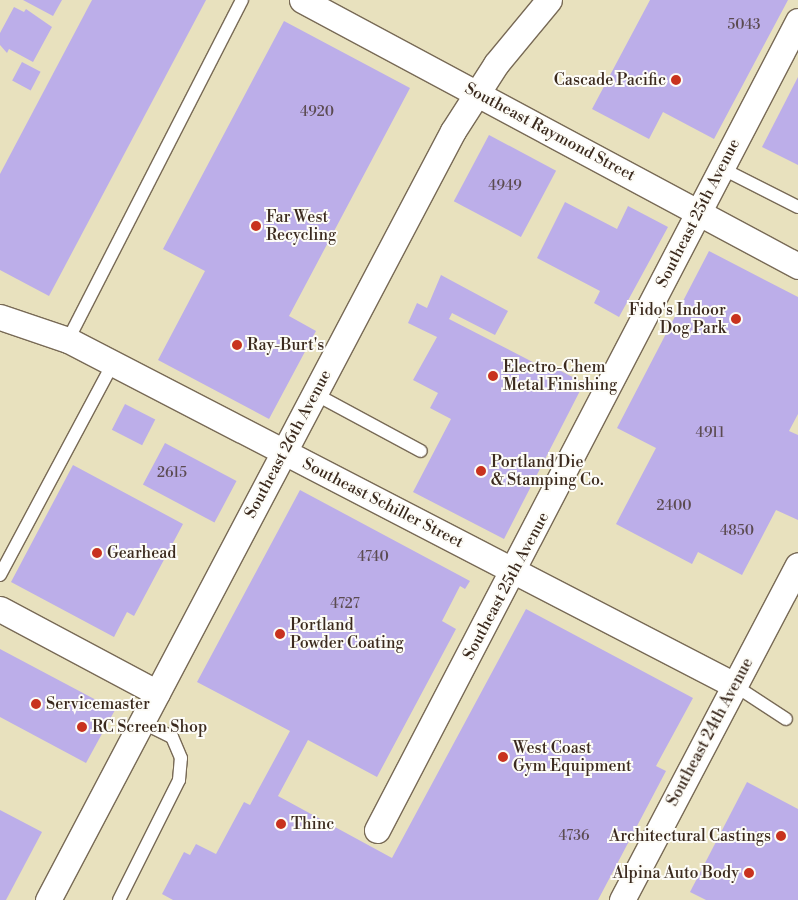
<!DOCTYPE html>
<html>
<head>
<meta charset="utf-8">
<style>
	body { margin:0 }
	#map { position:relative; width:798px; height:900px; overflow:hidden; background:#e8e1be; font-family:"Libre Bodoni",serif }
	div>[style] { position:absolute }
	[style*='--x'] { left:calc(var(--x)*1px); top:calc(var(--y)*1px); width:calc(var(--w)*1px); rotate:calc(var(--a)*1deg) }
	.building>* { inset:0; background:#bcaee9; transform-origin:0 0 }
	.roads { filter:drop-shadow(1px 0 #786a56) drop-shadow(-1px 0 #786a56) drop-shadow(0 1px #786a56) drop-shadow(0 -1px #786a56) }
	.lane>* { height:12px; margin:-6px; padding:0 6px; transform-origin:6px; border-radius:6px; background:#fff }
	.street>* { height:25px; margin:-12.5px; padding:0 12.5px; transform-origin:12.5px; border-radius:12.5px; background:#fff }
	.dots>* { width:14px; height:14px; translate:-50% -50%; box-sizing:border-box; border:2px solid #fdfcf7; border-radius:50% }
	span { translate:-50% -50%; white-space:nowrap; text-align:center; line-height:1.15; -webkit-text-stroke:4px #fdfcf7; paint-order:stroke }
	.number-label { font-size:14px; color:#5b4b51 }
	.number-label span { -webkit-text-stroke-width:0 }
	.poi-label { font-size:16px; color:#3b2a1e }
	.right { translate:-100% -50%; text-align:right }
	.left { translate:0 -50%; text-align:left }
	.street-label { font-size:16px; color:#3b2a1e }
</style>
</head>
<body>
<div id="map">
	<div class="building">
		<i style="clip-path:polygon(23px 0,62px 0,53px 16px)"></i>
		<i style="clip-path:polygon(92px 0,206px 0,49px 296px,0 270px,0 174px)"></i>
		<i style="clip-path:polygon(650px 0,788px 0,714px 139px,663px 112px,649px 139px,592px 109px)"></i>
		<i style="clip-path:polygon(14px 7px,24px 12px,26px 9px,52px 27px,33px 62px,9px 49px,7px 53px,0 45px,0 33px)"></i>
		<i style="clip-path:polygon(284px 21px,410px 88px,289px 316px,316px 331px,269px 419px,158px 360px,205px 271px,163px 249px)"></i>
		<i style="left:22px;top:62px;width:21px;height:21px;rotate:28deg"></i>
		<i style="clip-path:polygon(798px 77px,798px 165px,762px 147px)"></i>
		<i style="left:489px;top:135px;width:76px;height:75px;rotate:28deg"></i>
		<i style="clip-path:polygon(565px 202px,617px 229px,628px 206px,668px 227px,619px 317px,594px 303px,600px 291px,537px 258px)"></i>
		<i style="clip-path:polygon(709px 251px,798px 297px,798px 414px,789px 431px,798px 435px,798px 520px,776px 510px,742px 575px,698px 552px,692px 564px,616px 524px,656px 448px,617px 428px)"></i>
		<i style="clip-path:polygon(441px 275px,508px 311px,495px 335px,452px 313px,449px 319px,554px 373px,557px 369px,584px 383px,504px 539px,413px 492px,451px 419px,430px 408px,438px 393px,413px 380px,437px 337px,408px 323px,417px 303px,427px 308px)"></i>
		<i style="left:125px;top:404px;width:34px;height:29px;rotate:27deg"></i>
		<i style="left:165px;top:443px;width:81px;height:47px;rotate:28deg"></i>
		<i style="clip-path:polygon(73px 465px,183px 524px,134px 616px,127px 612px,114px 637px,11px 582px)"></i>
		<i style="clip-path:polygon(300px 490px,470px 581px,465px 589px,460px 586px,442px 621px,456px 629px,377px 777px,308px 740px,278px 796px,392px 858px,526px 609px,693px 698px,656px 766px,666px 771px,598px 900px,173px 900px,162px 894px,184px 852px,190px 855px,196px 844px,216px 854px,244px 802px,250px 805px,290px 731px,197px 682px)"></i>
		<i style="clip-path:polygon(0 649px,115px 710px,86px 763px,0 717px)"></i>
		<i style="clip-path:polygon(747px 782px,798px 809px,798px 900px,706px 900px,690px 892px)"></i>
		<i style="clip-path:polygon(0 810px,42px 832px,6px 900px,0 900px)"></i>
	</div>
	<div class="roads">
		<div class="lane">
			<i style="--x:721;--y:168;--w:86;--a:26.9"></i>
			<i style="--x:68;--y:340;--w:382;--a:-62.9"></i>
			<i style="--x:315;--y:394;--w:120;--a:28.3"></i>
			<i style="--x:0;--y:575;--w:240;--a:-61.9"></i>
			<i style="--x:734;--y:685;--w:62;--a:33.2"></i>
			<i style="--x:119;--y:900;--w:134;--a:-63.4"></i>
			<i style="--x:179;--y:780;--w:22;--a:-85"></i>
			<i style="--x:181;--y:758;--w:23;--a:-113"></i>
			<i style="--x:172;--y:737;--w:34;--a:-154"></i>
		</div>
		<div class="street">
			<i style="--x:302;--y:0;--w:563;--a:28.2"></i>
			<i style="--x:0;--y:317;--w:72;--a:18.7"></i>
			<i style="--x:68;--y:340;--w:750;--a:27.38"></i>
			<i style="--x:0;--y:609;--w:178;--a:28.1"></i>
			<i style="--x:377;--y:830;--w:912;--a:-62.51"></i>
			<i style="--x:48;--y:900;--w:869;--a:-62.23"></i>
			<i style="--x:453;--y:131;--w:80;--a:-57.3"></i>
			<i style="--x:496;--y:64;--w:83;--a:-50.4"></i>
			<i style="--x:622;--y:900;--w:378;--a:-62.3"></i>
		</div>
	</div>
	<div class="dots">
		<i style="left:676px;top:80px;background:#c8321e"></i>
		<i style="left:256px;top:226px;background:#c8321e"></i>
		<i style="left:736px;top:319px;background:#c8321e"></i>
		<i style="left:237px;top:345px;background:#c8321e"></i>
		<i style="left:493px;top:376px;background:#c8321e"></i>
		<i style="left:481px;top:471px;background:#c8321e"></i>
		<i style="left:97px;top:553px;background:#c8321e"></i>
		<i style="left:280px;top:634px;background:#c8321e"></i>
		<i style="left:36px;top:704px;background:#c8321e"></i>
		<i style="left:82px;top:727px;background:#c8321e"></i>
		<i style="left:503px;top:757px;background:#c8321e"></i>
		<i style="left:281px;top:824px;background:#c8321e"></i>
		<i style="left:781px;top:836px;background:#c8321e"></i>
		<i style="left:749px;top:873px;background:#c8321e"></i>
	</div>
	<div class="number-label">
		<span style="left:744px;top:25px">5043</span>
		<span style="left:317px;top:112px">4920</span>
		<span style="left:505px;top:186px">4949</span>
		<span style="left:710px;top:433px">4911</span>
		<span style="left:172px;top:473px">2615</span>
		<span style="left:674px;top:506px">2400</span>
		<span style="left:737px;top:531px">4850</span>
		<span style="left:373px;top:557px">4740</span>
		<span style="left:345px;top:604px">4727</span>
		<span style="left:574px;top:836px">4736</span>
	</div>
	<div class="poi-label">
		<span class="right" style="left:666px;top:80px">Cascade Pacific</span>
		<span class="left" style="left:266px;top:226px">Far West<br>Recycling</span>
		<span class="right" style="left:726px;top:319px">Fido's Indoor<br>Dog Park</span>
		<span class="left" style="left:247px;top:345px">Ray-Burt's</span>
		<span class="left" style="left:503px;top:376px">Electro-Chem<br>Metal Finishing</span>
		<span class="left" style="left:491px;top:471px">Portland Die<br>&amp; Stamping Co.</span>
		<span class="left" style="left:107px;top:553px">Gearhead</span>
		<span class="left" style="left:290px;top:634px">Portland<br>Powder Coating</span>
		<span class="left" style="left:46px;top:704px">Servicemaster</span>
		<span class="left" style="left:92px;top:727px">RC Screen Shop</span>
		<span class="left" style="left:513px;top:757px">West Coast<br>Gym Equipment</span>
		<span class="left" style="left:291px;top:824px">Thinc</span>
		<span class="right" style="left:771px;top:836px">Architectural Castings</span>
		<span class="right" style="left:739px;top:873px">Alpina Auto Body</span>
	</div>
	<div class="street-label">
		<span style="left:550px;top:132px;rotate:28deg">Southeast Raymond Street</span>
		<span style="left:698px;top:213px;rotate:-63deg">Southeast 25th Avenue</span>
		<span style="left:288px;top:444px;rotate:-62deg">Southeast 26th Avenue</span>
		<span style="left:383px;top:503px;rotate:27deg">Southeast Schiller Street</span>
		<span style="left:506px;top:586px;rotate:-62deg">Southeast 25th Avenue</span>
		<span style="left:710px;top:732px;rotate:-62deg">Southeast 24th Avenue</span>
	</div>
</div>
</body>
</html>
